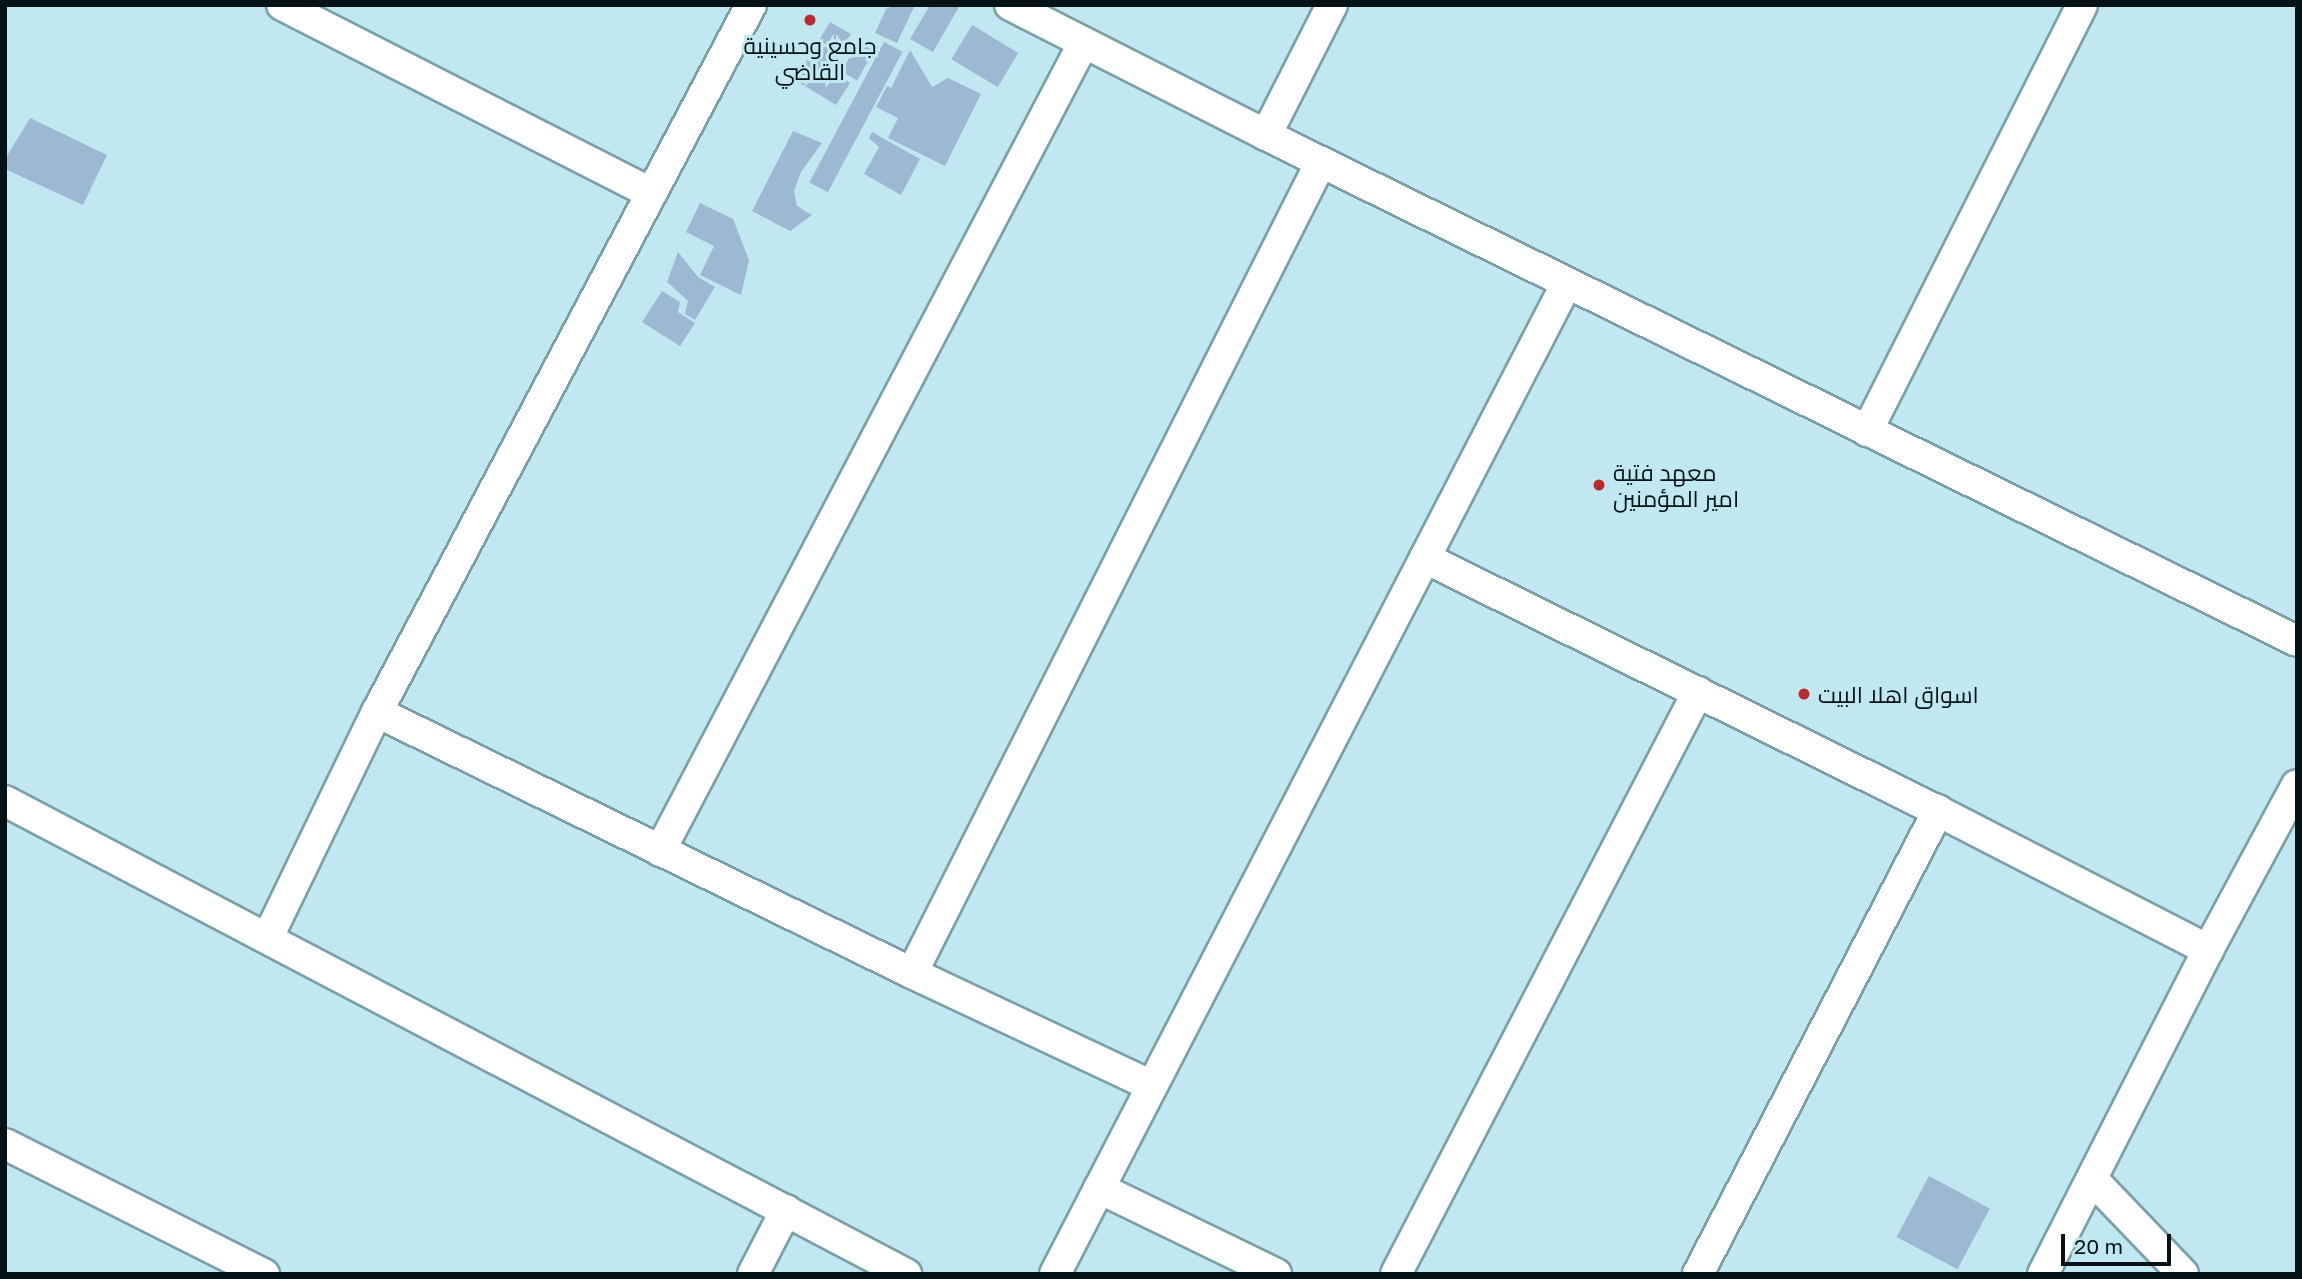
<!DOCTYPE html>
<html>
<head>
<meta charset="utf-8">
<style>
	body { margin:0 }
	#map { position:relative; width:2302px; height:1279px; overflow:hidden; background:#c1e8f1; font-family:"Golos Text",Cairo,sans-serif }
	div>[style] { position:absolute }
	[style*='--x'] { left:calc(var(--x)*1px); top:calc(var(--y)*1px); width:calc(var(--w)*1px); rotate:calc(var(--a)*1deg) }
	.building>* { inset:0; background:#9db8d3; transform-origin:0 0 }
	.roads { filter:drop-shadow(2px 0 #7a9fa8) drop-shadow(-2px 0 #7a9fa8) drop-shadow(0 2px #7a9fa8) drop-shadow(0 -2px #7a9fa8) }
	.street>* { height:30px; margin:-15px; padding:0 15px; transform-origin:15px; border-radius:15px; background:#fff }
	.dots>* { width:19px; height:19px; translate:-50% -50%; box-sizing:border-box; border:4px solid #c1e8f1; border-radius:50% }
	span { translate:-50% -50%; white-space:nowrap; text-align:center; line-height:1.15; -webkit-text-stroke:6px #c1e8f1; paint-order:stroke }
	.poi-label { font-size:23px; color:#051316 }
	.left { translate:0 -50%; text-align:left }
	.frame { position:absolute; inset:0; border:7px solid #051316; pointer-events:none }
	.scale { position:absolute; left:2061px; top:1234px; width:110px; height:32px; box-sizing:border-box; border:4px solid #051316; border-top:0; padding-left:9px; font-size:21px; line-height:24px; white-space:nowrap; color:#051316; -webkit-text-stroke:5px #c1e8f1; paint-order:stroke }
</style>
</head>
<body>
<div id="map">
	<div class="building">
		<i style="clip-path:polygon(895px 5px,915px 5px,897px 43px,875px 33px,886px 9px)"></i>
		<i style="clip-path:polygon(930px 5px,960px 5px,933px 52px,910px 39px)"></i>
		<i style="clip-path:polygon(830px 22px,851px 34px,829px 69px,850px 83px,836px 105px,795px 80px)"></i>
		<i style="left:972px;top:25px;width:54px;height:40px;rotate:31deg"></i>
		<i style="left:858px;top:42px;width:18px;height:34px;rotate:29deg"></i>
		<i style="left:884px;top:42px;width:21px;height:159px;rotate:28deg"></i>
		<i style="clip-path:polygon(910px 50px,932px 87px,948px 78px,981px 94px,945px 166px,888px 138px,898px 118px,876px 107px,887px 86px,891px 88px)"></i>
		<i style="clip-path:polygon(30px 118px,107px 155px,83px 205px,5px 169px,5px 159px)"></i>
		<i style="clip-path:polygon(793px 131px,822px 143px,801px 172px,794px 191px,797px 206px,812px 215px,790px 231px,752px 211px)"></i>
		<i style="clip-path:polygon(872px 132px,920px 159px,901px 195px,864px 174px,879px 147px,869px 138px)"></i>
		<i style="clip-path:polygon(700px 203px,733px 219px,749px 260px,741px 295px,700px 275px,714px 246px,686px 232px)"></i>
		<i style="clip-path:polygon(678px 252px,698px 277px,715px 287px,695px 320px,685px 314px,688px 301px,667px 282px)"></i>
		<i style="clip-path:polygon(662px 291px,680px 302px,678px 312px,695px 323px,680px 346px,642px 322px)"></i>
		<i style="left:1929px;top:1176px;width:69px;height:69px;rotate:28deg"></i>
	</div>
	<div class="roads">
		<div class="street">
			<i style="--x:282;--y:5;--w:414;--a:27"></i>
			<i style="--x:1010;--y:5;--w:287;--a:26.9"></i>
			<i style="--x:1266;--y:135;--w:1148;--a:26.14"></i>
			<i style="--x:1266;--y:135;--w:146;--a:-63.1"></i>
			<i style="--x:1867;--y:431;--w:477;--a:-63.2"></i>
			<i style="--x:1425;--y:558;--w:572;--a:26.25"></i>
			<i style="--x:1938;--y:811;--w:304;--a:27.2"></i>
			<i style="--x:377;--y:712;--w:595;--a:26.01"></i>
			<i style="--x:912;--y:973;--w:265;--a:25.2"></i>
			<i style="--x:5;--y:801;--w:1018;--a:27.7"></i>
			<i style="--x:660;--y:851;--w:911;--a:-62.34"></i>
			<i style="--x:268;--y:937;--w:250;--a:-64.2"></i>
			<i style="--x:377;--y:712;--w:800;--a:-62.12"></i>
			<i style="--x:912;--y:973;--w:908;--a:-63.24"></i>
			<i style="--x:5;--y:1144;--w:290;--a:26.7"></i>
			<i style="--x:2093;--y:1180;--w:130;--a:46.2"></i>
			<i style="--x:1099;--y:1188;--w:197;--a:25.9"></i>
			<i style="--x:753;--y:1274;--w:72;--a:-62.7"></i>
			<i style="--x:1055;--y:1274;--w:1115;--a:-62.68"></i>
			<i style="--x:1396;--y:1274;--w:656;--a:-62.58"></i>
			<i style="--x:1698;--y:1274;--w:522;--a:-62.6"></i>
			<i style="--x:2043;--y:1274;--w:364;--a:-63"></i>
			<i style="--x:2208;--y:950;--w:187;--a:-61.7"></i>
		</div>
	</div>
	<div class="dots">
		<i style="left:810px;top:20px;background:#ba2a2f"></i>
		<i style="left:1599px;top:485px;background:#ba2a2f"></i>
		<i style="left:1804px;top:694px;background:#ba2a2f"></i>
	</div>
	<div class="poi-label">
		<span style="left:810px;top:58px">جامع وحسينية<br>القاضي</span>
		<span class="left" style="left:1613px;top:485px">معهد فتية<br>امير المؤمنين</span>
		<span class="left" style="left:1818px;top:694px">اسواق اهلا البيت</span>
	</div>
	<div class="frame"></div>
	<div class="scale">20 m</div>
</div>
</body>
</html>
